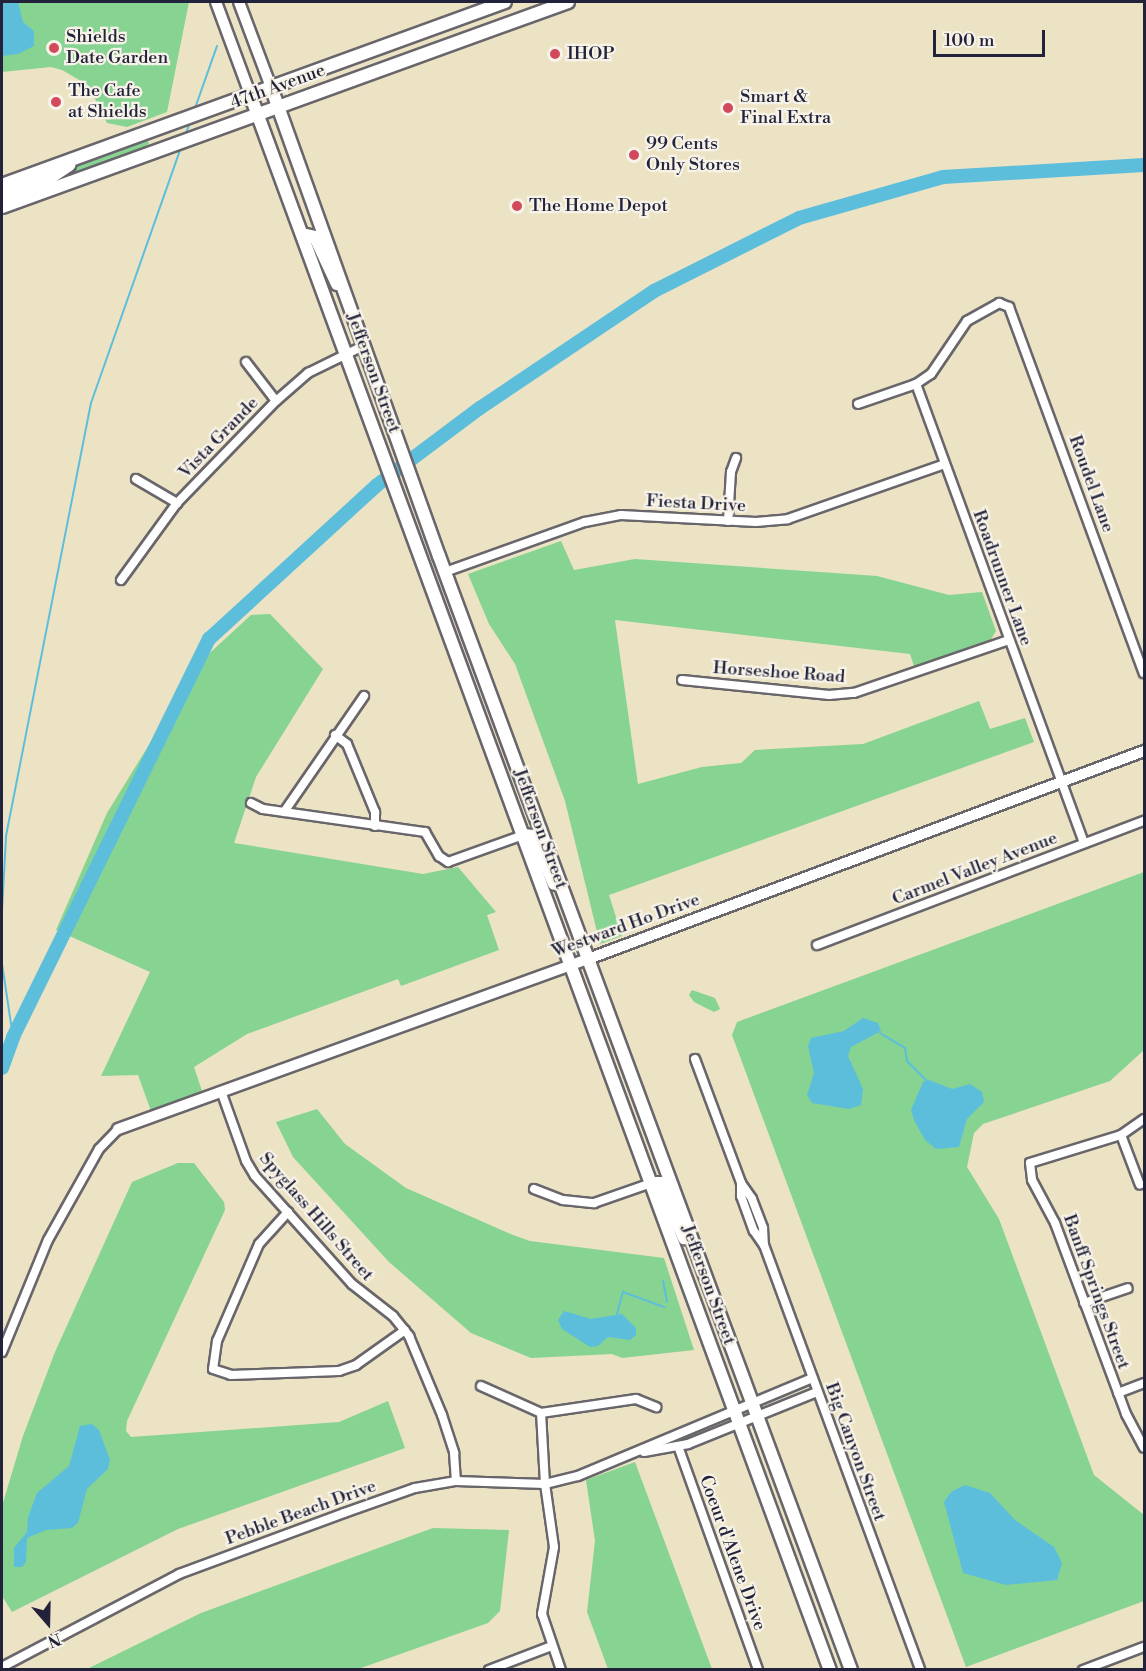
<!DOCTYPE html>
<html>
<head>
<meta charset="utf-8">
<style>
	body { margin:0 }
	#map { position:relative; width:1146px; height:1671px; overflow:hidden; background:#ece3c4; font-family:"Libre Bodoni",serif }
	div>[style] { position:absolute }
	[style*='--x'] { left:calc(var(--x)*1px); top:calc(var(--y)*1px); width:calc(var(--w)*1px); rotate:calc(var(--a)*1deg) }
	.green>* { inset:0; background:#86d392 }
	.water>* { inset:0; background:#5dbedc }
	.stream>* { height:2px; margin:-1px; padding:0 1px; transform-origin:1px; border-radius:1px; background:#5dbedc }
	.river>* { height:14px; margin:-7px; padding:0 7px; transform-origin:7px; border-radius:7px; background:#5dbedc }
	.roads { filter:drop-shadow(2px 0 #69666b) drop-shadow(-2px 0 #69666b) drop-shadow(0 2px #69666b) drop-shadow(0 -2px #69666b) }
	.street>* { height:8px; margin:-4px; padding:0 4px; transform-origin:4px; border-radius:4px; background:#fff }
	.secondary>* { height:10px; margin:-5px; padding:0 5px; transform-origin:5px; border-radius:5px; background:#fff }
	.primary>* { height:12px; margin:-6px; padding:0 6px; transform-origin:6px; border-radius:6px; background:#fff }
	.dots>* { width:16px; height:16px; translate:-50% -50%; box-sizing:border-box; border:3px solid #f7f3e8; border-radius:50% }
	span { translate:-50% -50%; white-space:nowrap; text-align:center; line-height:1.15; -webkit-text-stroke:4.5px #f7f3e8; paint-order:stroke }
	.poi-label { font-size:18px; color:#22223b }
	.left { translate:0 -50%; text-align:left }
	.street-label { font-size:18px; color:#22223b }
	.frame { position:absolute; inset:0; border:3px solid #22223b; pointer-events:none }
	.north { position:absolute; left:18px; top:1593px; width:60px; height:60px; -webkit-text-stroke:4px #f7f3e8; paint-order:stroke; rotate:160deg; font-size:16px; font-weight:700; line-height:24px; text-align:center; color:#22223b }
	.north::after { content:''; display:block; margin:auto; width:21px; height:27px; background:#22223b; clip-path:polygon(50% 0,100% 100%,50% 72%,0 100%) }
	.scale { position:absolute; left:933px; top:30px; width:112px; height:27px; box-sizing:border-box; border:3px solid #22223b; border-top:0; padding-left:8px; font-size:18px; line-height:21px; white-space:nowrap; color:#22223b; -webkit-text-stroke:4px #f7f3e8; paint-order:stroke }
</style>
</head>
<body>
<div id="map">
	<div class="green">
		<i style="clip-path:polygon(2px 2px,189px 2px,167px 112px,127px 127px,107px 123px,88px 85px,62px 70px,51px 67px,2px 72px)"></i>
		<i style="clip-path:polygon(147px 139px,149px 144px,136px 152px,60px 180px,59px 176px,78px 163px)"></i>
		<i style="clip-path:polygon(561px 541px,574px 570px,635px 559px,877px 576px,949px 595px,982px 592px,996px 631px,990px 641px,915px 669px,910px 654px,615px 620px,638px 784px,702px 767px,741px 763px,755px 750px,863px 744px,979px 701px,990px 729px,1025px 718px,1034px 742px,609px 895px,622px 936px,600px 944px,565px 801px,515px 664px,489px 624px,468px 574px)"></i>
		<i style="clip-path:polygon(270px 614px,323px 669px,256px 777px,234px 843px,423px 874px,458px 867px,496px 912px,487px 915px,499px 950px,401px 986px,398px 979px,247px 1034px,194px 1067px,202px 1091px,151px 1111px,138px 1075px,101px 1076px,150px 972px,56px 930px,107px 813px,200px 662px,251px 615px)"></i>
		<i style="clip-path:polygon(1144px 872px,1144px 1050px,1110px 1081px,983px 1124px,974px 1133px,967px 1167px,999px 1219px,1094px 1475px,1144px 1515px,1144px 1601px,966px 1667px,732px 1035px,737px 1022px)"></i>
		<i style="clip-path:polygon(692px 990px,715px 998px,720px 1009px,714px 1012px,694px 1002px,689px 995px)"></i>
		<i style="clip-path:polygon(317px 1109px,345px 1144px,406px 1188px,513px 1235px,530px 1241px,664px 1258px,694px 1350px,622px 1358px,612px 1354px,531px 1358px,471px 1333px,389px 1262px,293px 1157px,276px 1122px)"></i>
		<i style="clip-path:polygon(178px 1163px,194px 1163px,224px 1202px,225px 1210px,127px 1421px,126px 1431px,131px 1437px,339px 1422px,388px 1401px,405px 1448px,178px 1529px,12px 1612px,2px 1596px,2px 1506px,23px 1436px,55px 1352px,132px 1182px)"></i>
		<i style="clip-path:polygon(635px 1462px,712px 1669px,608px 1669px,587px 1612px,595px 1541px,586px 1480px)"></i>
		<i style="clip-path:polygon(433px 1528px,509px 1530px,500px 1611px,488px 1623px,358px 1669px,87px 1669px,201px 1613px)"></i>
	</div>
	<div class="water">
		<i style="clip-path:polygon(18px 2px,23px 22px,34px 31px,34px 46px,18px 54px,2px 56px,2px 3px)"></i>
		<i style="clip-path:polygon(863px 1018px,878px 1023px,881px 1031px,851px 1047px,848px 1056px,863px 1089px,861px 1105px,849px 1109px,812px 1103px,807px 1095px,814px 1073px,808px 1046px,811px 1038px,844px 1031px)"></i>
		<i style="clip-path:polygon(929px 1080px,952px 1089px,970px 1084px,982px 1092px,984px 1102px,967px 1119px,959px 1147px,936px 1149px,925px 1140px,914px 1120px,911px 1110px,923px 1082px)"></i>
		<i style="clip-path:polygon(564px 1311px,591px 1319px,622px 1314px,636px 1328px,636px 1335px,630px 1340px,608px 1337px,598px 1346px,590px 1347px,562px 1329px,558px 1320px)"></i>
		<i style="clip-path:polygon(92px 1424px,99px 1430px,110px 1460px,108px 1469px,87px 1489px,78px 1523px,72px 1528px,46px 1530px,27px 1538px,26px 1562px,22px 1567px,14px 1567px,14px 1548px,27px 1532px,28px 1517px,37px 1493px,69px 1466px,80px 1426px)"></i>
		<i style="clip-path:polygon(965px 1485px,990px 1493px,1015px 1520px,1054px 1547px,1062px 1563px,1057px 1580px,1006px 1585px,963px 1573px,944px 1502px,951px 1492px)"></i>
	</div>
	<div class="stream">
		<i style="--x:194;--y:111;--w:69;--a:-70.5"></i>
		<i style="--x:185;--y:136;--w:15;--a:-70"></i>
		<i style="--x:2;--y:911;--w:75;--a:-86.9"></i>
		<i style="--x:6;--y:836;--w:441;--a:-78.9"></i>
		<i style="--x:91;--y:403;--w:271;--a:-70.6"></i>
		<i style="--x:2;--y:964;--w:74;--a:81.4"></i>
		<i style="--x:880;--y:1033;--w:29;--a:31"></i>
		<i style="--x:905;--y:1048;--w:13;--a:81"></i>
		<i style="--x:907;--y:1061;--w:28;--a:45"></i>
		<i style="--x:663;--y:1281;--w:21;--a:79"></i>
		<i style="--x:617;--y:1314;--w:23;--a:-75"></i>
		<i style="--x:623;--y:1292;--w:44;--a:20.1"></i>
	</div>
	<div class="river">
		<i style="--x:2;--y:1068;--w:33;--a:-70"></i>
		<i style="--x:13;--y:1037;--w:444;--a:-63.8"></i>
		<i style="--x:209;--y:639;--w:228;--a:-42.5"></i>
		<i style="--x:377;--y:485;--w:129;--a:-36.8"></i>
		<i style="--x:480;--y:408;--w:210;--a:-33.9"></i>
		<i style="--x:654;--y:291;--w:162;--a:-26.7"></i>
		<i style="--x:799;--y:218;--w:150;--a:-15.9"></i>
		<i style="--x:943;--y:177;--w:201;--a:-3.4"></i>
	</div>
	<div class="roads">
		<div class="street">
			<i style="--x:246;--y:362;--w:49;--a:52.4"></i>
			<i style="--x:916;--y:384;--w:489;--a:69.9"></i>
			<i style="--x:858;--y:404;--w:61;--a:-19"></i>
			<i style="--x:916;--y:384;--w:18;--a:-34"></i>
			<i style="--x:931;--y:374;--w:64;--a:-55.8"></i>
			<i style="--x:967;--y:321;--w:37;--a:-29"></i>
			<i style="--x:999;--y:303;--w:11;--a:22"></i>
			<i style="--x:1009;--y:307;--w:390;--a:69.8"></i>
			<i style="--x:136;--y:479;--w:48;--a:30.3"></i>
			<i style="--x:728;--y:521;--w:49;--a:-86.5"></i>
			<i style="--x:731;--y:472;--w:15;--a:-70"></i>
			<i style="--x:445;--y:572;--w:149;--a:-19.7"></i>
			<i style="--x:585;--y:522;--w:37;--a:-11"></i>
			<i style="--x:621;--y:515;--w:135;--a:3"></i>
			<i style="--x:756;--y:522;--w:32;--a:-5"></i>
			<i style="--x:788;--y:519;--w:166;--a:-19.3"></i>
			<i style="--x:121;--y:580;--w:95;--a:-54"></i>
			<i style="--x:177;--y:503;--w:142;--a:-45.9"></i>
			<i style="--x:276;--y:401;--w:43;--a:-41.2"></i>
			<i style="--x:308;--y:373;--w:61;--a:-26.1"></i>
			<i style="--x:682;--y:680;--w:148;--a:5.8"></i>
			<i style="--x:829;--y:695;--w:25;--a:-5"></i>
			<i style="--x:854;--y:693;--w:164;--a:-18.9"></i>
			<i style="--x:335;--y:735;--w:15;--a:37"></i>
			<i style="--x:347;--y:744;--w:74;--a:67.6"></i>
			<i style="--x:375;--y:812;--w:14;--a:90"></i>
			<i style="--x:251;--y:803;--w:13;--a:27"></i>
			<i style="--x:263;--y:809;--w:164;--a:8.1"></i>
			<i style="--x:425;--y:832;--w:28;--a:60"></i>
			<i style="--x:439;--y:856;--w:11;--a:34"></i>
			<i style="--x:448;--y:862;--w:80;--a:-19.8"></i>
			<i style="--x:284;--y:812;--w:141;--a:-55.4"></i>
			<i style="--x:817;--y:945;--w:350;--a:-20.8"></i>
			<i style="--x:695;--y:1059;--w:132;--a:69.6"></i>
			<i style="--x:741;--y:1183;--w:13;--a:90"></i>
			<i style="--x:741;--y:1196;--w:37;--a:70"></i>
			<i style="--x:754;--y:1231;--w:16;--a:55"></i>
			<i style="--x:221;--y:1091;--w:74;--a:70.3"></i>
			<i style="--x:246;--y:1161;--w:17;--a:59"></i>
			<i style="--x:255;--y:1176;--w:145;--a:48.1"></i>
			<i style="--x:352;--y:1284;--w:52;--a:38"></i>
			<i style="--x:393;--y:1316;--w:26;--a:51"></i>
			<i style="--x:409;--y:1336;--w:86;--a:67.3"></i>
			<i style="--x:442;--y:1415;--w:40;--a:72"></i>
			<i style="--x:454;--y:1453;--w:28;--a:86"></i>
			<i style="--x:1144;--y:1119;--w:28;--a:145"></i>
			<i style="--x:1121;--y:1135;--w:95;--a:162.9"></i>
			<i style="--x:1030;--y:1163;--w:17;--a:83"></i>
			<i style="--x:1032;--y:1180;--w:49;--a:61.9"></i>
			<i style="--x:1055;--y:1223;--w:204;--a:69.6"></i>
			<i style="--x:1126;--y:1414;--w:38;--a:62"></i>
			<i style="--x:1121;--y:1135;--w:53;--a:69.2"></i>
			<i style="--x:741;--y:1183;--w:19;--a:55"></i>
			<i style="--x:752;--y:1199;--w:31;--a:69"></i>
			<i style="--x:763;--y:1228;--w:17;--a:87"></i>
			<i style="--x:764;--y:1245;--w:453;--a:69.8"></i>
			<i style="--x:534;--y:1189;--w:31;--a:21"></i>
			<i style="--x:563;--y:1200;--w:31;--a:6"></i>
			<i style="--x:594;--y:1203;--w:60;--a:-19.3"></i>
			<i style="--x:288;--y:1212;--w:43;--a:132.2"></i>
			<i style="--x:259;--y:1244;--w:106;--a:113.4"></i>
			<i style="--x:217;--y:1341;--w:28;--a:98"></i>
			<i style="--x:213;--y:1369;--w:19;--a:18"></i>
			<i style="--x:231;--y:1375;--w:108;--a:-2.1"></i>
			<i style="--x:339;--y:1371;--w:18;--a:-19"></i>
			<i style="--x:356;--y:1365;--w:60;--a:-35.5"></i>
			<i style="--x:1084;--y:1303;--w:46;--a:-18.8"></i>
			<i style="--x:2;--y:1352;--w:121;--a:-67.7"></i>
			<i style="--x:48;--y:1240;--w:104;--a:-60.7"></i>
			<i style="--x:99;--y:1149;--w:28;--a:-46"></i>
			<i style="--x:481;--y:1386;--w:66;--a:24.2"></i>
			<i style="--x:1118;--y:1393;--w:28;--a:-21"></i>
			<i style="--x:678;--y:1446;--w:238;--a:70.3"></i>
			<i style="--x:644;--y:1452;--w:45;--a:-10.3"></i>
			<i style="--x:688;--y:1444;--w:139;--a:-22"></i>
			<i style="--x:2;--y:1667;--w:200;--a:-27.7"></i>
			<i style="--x:179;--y:1574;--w:176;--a:-20.3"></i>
			<i style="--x:344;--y:1513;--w:75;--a:-19.4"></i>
			<i style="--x:415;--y:1488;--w:42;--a:-9.7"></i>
			<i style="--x:456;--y:1481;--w:89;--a:1.9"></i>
			<i style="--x:545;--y:1484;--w:34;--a:-14"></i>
			<i style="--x:578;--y:1476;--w:254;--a:-22.7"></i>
			<i style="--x:489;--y:1670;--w:67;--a:-20.9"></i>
			<i style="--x:561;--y:1670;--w:59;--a:-108.7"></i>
			<i style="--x:542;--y:1614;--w:68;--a:-79.8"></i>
			<i style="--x:554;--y:1547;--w:64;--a:-98.1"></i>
			<i style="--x:545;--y:1484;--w:71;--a:-93.2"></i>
			<i style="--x:541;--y:1413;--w:96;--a:-8.4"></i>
			<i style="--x:636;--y:1399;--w:22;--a:22"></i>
			<i style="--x:1083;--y:1670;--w:65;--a:-20.7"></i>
		</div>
		<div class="secondary">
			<i style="--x:216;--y:2;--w:98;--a:69.7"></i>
			<i style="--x:239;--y:2;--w:91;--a:69.4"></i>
			<i style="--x:118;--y:1129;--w:500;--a:-19.9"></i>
			<i style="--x:588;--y:959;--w:594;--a:-20.51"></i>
		</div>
		<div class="primary">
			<i style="--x:271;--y:87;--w:498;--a:70.3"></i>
			<i style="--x:439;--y:556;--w:1188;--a:69.7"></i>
			<i style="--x:250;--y:94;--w:1679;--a:69.8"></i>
			<i style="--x:2;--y:185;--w:535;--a:-19.99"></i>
			<i style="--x:2;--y:197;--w:48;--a:-20.7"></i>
			<i style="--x:47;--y:180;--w:27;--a:-34"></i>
			<i style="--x:2;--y:207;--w:602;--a:-19.91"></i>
			<i style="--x:302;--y:234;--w:13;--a:13"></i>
			<i style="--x:315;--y:237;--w:52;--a:64.9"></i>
			<i style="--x:523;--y:835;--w:10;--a:6"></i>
			<i style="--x:533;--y:836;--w:52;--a:66.4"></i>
			<i style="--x:651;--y:1183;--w:10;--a:0"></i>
			<i style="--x:661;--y:1183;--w:60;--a:67.3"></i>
		</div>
	</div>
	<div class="dots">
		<i style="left:54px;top:48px;background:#d1495b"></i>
		<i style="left:555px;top:54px;background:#d1495b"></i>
		<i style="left:56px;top:102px;background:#d1495b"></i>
		<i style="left:728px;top:108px;background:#d1495b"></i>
		<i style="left:634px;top:155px;background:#d1495b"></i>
		<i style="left:517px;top:206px;background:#d1495b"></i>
	</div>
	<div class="poi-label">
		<span class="left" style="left:66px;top:48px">Shields<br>Date Garden</span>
		<span class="left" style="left:567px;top:54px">IHOP</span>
		<span class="left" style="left:68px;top:102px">The Cafe<br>at Shields</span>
		<span class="left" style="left:740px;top:108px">Smart &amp;<br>Final Extra</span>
		<span class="left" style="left:646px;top:155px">99 Cents<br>Only Stores</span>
		<span class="left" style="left:529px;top:206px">The Home Depot</span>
	</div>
	<div class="street-label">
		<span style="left:278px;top:87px;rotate:-20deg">47th Avenue</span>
		<span style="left:373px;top:373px;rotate:70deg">Jefferson Street</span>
		<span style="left:219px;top:438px;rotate:-46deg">Vista Grande</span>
		<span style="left:1091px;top:484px;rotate:70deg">Roudel Lane</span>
		<span style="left:696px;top:504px;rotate:3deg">Fiesta Drive</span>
		<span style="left:1002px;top:578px;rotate:70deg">Roadrunner Lane</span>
		<span style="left:779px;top:673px;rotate:4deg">Horseshoe Road</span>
		<span style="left:540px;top:829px;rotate:70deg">Jefferson Street</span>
		<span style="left:975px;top:869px;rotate:-21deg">Carmel Valley Avenue</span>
		<span style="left:626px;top:926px;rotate:-20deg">Westward Ho Drive</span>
		<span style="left:316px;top:1217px;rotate:49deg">Spyglass Hills Street</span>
		<span style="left:708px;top:1285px;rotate:70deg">Jefferson Street</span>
		<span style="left:1096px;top:1292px;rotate:70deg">Banff Springs Street</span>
		<span style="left:855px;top:1452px;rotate:70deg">Big Canyon Street</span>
		<span style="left:301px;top:1513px;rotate:-20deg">Pebble Beach Drive</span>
		<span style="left:732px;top:1553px;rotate:70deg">Coeur d'Alene Drive</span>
	</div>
	<div class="frame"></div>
	<div class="north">N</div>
	<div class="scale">100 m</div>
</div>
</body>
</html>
